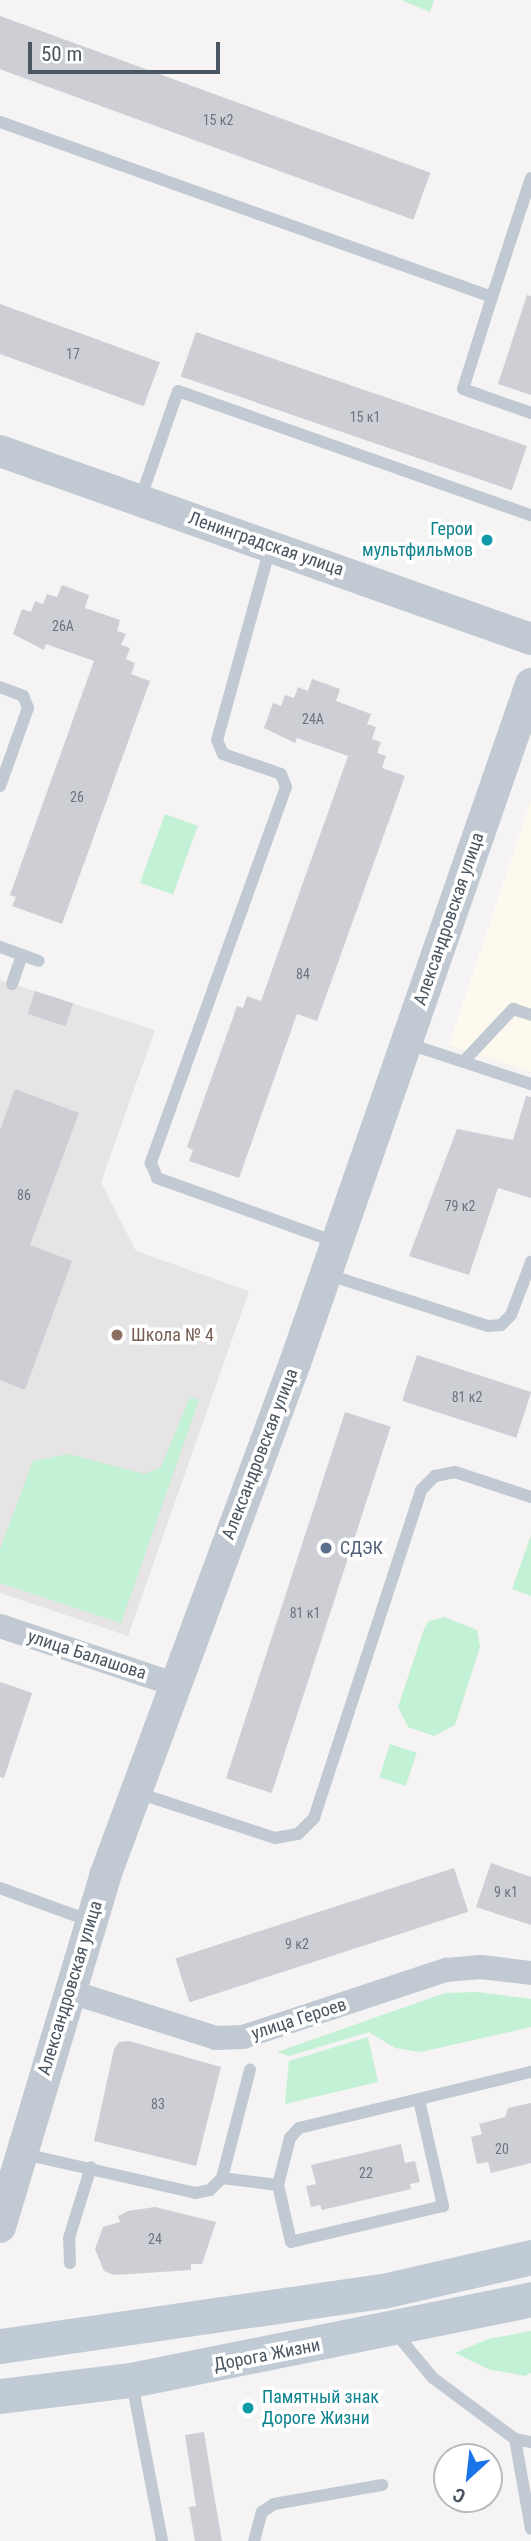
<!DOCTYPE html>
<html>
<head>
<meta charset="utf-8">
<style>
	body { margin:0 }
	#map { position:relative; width:531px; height:2541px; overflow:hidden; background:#f5f3f3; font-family:"Roboto Condensed",sans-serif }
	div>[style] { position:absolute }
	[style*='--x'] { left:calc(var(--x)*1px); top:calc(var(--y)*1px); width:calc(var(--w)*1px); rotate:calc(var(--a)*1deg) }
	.commercial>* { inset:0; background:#fdf9ef }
	.education>* { inset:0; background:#e6e4e5 }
	.green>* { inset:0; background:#c3f1d5; transform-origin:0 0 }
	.building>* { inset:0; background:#cdcfd5; transform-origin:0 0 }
	.service>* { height:12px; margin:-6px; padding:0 6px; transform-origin:6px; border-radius:6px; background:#c1cad2 }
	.minor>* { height:24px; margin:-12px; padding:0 12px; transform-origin:12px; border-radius:12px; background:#c1cad2 }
	.tertiary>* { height:32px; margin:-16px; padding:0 16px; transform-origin:16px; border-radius:16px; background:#c1cad2 }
	.secondary>* { height:35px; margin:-17.5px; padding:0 17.5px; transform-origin:17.5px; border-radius:17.5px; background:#c1cbd6 }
	.dots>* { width:19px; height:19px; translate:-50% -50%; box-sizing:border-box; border:4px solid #fff; border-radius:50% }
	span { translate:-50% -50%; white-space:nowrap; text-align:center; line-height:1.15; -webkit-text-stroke:7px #fff; paint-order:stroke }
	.number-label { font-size:14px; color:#6b747e }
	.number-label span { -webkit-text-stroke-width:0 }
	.culture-label { font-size:18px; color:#0d838f }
	.right { translate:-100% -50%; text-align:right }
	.left { translate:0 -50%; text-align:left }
	.street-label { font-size:18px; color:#4a5661 }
	.education-label { font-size:18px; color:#785e54 }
	.service-label { font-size:18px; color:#4e5e75 }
	.north { position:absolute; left:433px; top:2443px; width:70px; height:70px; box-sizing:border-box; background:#fff; border:2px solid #b7bbc0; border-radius:50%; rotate:207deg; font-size:19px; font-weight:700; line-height:28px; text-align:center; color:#4a5661 }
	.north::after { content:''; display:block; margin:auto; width:24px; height:32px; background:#1a73e8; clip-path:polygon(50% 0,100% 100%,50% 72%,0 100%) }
	.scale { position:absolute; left:28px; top:42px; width:192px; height:32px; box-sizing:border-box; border:4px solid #4a5661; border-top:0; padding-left:9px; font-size:21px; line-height:24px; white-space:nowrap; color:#4a5661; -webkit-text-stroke:5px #fff; paint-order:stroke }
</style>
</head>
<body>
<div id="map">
	<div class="commercial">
		<i style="clip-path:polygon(531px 800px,531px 1072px,449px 1045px)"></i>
	</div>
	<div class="education">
		<i style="clip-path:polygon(0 980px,155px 1030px,101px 1182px,136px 1251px,249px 1291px,128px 1636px,0 1593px)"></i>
	</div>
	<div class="green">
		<i style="clip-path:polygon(401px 0,434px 0,430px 12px)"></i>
		<i style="left:165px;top:814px;width:35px;height:73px;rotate:20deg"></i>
		<i style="clip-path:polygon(190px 1397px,199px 1400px,121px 1623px,0 1583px,0 1549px,33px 1461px,68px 1454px,145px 1474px,161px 1467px)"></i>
		<i style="clip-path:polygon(531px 1535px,531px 1596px,512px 1589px)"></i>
		<i style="clip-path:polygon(444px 1617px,477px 1630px,480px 1647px,455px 1725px,434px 1736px,408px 1727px,398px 1707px,424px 1629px,429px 1621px)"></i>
		<i style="left:390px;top:1744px;width:28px;height:35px;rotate:18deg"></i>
		<i style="clip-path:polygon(477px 1992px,531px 1999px,531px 2027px,421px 2052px,395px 2048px,369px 2032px,289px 2056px,277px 2052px,445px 1993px)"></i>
		<i style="clip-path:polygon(368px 2037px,378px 2082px,285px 2104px,289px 2061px)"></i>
		<i style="clip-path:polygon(531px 2331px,531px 2373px,525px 2376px,488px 2369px,455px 2353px,488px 2339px)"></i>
	</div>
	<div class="building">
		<i style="left:0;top:16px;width:458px;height:50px;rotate:20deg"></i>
		<i style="clip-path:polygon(527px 295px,531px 296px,531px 395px,498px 384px)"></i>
		<i style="left:0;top:304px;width:170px;height:47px;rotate:20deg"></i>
		<i style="left:196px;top:332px;width:350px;height:47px;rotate:19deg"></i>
		<i style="clip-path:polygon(62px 585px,89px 595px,85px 608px,120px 620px,117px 631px,126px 634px,121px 645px,130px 648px,126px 659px,135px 663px,131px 674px,150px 681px,62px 924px,12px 906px,16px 897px,10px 895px,94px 661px,46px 644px,44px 650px,13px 634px,22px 609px,31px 612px,35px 601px,43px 604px,47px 594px,57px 597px)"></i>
		<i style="clip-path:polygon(312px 679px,340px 689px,336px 701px,371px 714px,367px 724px,376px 727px,372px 739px,381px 742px,377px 753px,386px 756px,382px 768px,405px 776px,317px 1021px,297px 1014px,239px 1178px,189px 1161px,193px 1150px,187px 1147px,237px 1006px,243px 1008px,247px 996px,261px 1001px,348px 756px,297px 738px,295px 743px,264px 728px,273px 703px,281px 706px,285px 695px,294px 698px,298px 687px,308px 691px)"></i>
		<i style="left:35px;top:991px;width:40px;height:24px;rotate:18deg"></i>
		<i style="clip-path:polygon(15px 1089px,79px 1113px,30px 1245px,72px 1261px,25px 1390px,0 1380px,0 1130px)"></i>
		<i style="clip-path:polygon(526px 1096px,531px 1097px,531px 1198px,498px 1188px,469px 1275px,409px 1256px,457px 1129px,513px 1140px)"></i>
		<i style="left:417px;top:1355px;width:120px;height:48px;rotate:18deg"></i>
		<i style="left:345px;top:1412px;width:48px;height:385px;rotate:18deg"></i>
		<i style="clip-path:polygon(0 1682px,32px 1693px,4px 1778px,0 1777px)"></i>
		<i style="clip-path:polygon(491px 1863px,531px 1877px,531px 1925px,476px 1907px)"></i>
		<i style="left:454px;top:1868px;width:46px;height:293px;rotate:72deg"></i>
		<i style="clip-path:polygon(129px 2041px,221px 2067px,196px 2166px,94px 2141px,114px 2049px,119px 2042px)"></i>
		<i style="clip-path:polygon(531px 2103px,531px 2163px,491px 2173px,488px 2162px,477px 2164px,471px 2137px,482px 2134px,479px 2124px,505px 2117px,508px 2108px)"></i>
		<i style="clip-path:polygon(401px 2144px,405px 2163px,415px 2161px,420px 2182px,410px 2184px,411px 2189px,322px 2210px,320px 2205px,311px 2207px,306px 2186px,316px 2184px,311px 2165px)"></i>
		<i style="clip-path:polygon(155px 2207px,216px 2222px,202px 2264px,191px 2264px,191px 2270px,114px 2275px,104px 2271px,95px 2249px,103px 2227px,120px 2222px,118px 2216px,128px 2211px)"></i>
		<i style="clip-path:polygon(204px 2432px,213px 2489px,222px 2541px,195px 2541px,189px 2507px,196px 2506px,185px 2435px)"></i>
	</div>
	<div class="service">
		<i style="--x:0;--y:122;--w:522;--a:19.58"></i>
		<i style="--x:492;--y:297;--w:96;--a:107.5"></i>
		<i style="--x:463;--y:389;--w:72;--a:19.4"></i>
		<i style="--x:492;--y:297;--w:125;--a:-71.9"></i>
		<i style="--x:140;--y:500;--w:115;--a:-70.8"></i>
		<i style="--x:178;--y:391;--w:374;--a:19.4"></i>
		<i style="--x:270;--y:548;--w:199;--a:105.4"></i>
		<i style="--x:217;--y:740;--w:15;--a:67"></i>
		<i style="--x:223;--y:754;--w:61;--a:19"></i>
		<i style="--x:281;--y:774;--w:14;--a:69"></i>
		<i style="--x:286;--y:787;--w:400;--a:109.8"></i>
		<i style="--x:151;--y:1163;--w:16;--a:68"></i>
		<i style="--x:157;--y:1178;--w:190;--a:19.7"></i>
		<i style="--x:0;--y:687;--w:25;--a:21"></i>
		<i style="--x:23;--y:696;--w:13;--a:67"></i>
		<i style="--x:28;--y:708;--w:83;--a:109.7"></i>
		<i style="--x:0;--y:947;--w:41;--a:19.7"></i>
		<i style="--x:12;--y:984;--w:31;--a:-71"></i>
		<i style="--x:406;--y:1043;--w:132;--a:18.2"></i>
		<i style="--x:463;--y:1062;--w:73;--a:-46.7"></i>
		<i style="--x:513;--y:1009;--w:19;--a:18"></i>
		<i style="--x:326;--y:1274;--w:170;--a:17.8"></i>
		<i style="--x:488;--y:1326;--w:13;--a:-4"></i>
		<i style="--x:501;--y:1325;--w:14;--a:-45"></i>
		<i style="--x:511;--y:1315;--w:57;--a:-69.3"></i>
		<i style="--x:135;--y:1792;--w:147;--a:18.2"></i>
		<i style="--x:275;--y:1838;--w:23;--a:-10"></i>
		<i style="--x:298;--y:1834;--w:23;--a:-45"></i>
		<i style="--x:314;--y:1818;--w:345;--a:-71.9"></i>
		<i style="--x:421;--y:1490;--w:20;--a:-45"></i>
		<i style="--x:435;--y:1476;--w:20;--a:-11"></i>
		<i style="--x:455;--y:1472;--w:80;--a:18.2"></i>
		<i style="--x:0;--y:1888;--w:96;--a:20.1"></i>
		<i style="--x:419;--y:2100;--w:109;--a:77.2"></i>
		<i style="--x:443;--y:2206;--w:156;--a:166.7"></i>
		<i style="--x:291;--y:2242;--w:58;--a:-102.8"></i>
		<i style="--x:278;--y:2185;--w:49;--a:-75.7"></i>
		<i style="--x:290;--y:2138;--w:13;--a:-48"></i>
		<i style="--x:299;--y:2128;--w:239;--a:-13.6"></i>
		<i style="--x:24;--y:2154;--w:175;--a:12.8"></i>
		<i style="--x:195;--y:2193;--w:15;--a:-11"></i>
		<i style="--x:210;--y:2190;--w:17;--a:-45"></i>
		<i style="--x:222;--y:2178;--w:112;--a:-75.5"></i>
		<i style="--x:222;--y:2178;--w:56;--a:7.1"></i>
		<i style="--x:70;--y:2263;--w:25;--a:-92"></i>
		<i style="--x:69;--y:2238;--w:74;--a:-72.8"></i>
		<i style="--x:393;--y:2330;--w:62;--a:50.2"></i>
		<i style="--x:433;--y:2378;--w:102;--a:36.6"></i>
		<i style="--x:515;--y:2439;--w:16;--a:11"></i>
		<i style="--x:132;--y:2383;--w:161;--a:79.2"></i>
		<i style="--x:515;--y:2439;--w:91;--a:79.9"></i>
		<i style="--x:254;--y:2541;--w:30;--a:-75"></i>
		<i style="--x:262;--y:2512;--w:14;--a:-34"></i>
		<i style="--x:274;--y:2504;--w:110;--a:-10"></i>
	</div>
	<div class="minor">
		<i style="--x:0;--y:1626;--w:182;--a:18.5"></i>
		<i style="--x:68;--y:1991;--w:155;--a:17.6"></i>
		<i style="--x:216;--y:2038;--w:27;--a:-2"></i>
		<i style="--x:243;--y:2037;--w:214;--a:-18.3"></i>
		<i style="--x:446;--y:1970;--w:35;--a:-5"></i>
		<i style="--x:481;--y:1967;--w:50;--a:6.8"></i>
	</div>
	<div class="tertiary">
		<i style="--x:0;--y:451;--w:563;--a:19.5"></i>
		<i style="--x:0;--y:2227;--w:366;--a:-73.3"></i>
		<i style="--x:105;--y:1876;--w:547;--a:-69.68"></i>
		<i style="--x:295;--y:1363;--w:719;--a:-70.83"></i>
	</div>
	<div class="secondary">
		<i style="--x:0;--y:2346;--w:387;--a:-8.2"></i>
		<i style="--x:383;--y:2291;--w:152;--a:-12.9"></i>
		<i style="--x:0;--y:2396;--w:132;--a:-7"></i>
		<i style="--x:131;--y:2380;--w:408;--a:-11.4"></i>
	</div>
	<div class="dots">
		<i style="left:487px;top:540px;background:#0f9aa8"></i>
		<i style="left:117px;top:1335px;background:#8d6e63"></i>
		<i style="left:326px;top:1548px;background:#5c6f8a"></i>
		<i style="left:248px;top:2408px;background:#0f9aa8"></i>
	</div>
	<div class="number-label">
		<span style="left:218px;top:120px">15 к2</span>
		<span style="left:73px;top:354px">17</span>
		<span style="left:365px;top:417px">15 к1</span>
		<span style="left:63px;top:626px">26А</span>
		<span style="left:313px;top:719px">24А</span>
		<span style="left:77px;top:797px">26</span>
		<span style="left:303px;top:974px">84</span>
		<span style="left:24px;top:1195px">86</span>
		<span style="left:460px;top:1206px">79 к2</span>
		<span style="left:467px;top:1397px">81 к2</span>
		<span style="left:305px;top:1613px">81 к1</span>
		<span style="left:506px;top:1892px">9 к1</span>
		<span style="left:297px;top:1944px">9 к2</span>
		<span style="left:158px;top:2104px">83</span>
		<span style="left:502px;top:2149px">20</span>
		<span style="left:366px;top:2173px">22</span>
		<span style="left:155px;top:2239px">24</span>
	</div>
	<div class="culture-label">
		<span class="right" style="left:473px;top:540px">Герои<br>мультфильмов</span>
		<span class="left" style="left:262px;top:2408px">Памятный знак<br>Дороге Жизни</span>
	</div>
	<div class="street-label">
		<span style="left:266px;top:544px;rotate:19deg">Ленинградская улица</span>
		<span style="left:449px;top:919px;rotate:-71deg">Александровская улица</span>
		<span style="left:260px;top:1454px;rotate:-69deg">Александровская улица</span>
		<span style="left:87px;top:1655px;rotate:18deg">улица Балашова</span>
		<span style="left:70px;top:1988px;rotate:-73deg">Александровская улица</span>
		<span style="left:299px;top:2019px;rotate:-18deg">улица Героев</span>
		<span style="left:267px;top:2355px;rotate:-11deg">Дорога Жизни</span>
	</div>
	<div class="education-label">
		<span class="left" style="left:131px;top:1335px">Школа № 4</span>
	</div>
	<div class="service-label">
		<span class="left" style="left:340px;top:1548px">СДЭК</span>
	</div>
	<div class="north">С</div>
	<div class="scale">50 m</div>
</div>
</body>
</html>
